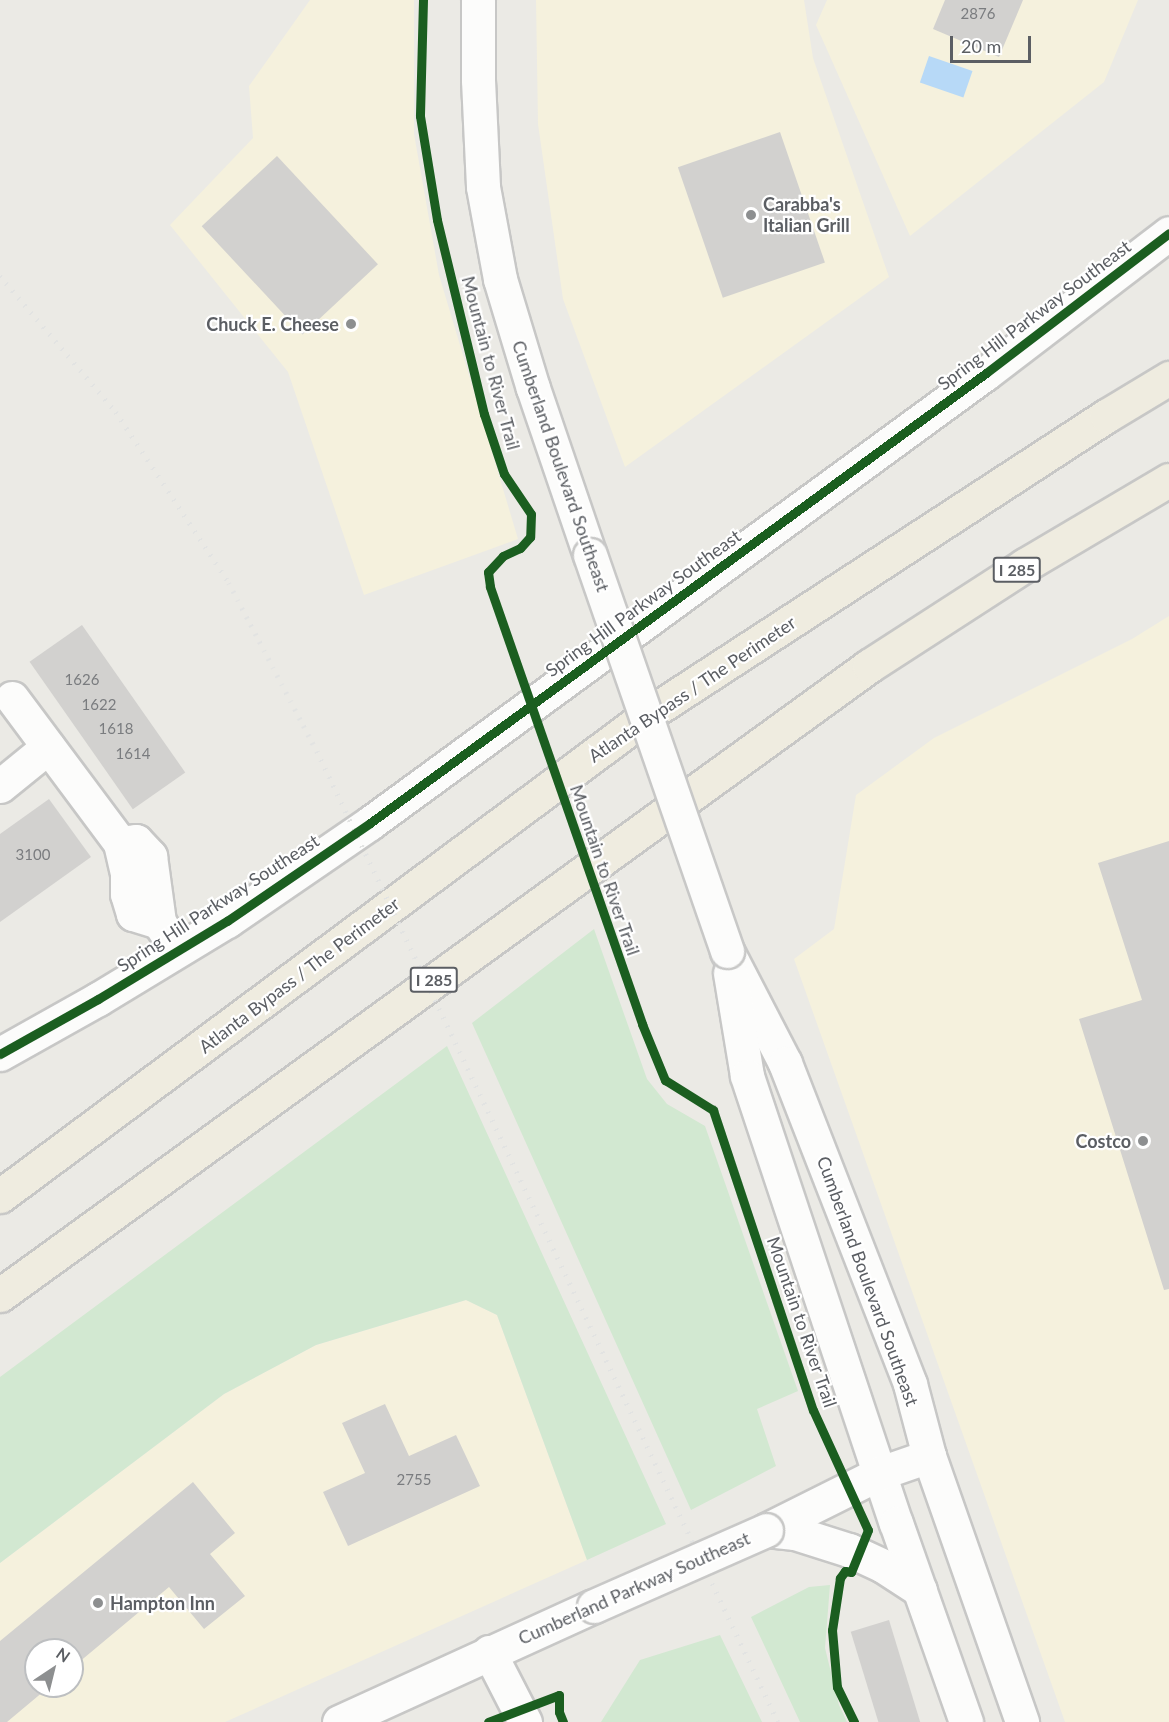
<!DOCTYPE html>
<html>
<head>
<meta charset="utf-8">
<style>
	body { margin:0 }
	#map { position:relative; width:1169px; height:1722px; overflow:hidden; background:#ebeae5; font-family:Lato,sans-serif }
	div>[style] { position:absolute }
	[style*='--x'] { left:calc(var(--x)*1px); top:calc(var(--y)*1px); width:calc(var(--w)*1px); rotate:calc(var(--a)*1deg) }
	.commercial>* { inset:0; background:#f5f1dd }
	.green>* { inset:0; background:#d2e8d1 }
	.water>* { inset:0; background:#b7d9f7; transform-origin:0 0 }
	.building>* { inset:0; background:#d2d1cf; transform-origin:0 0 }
	.roads { filter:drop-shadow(2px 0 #c7c7c6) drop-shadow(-2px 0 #c7c7c6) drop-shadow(0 2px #c7c7c6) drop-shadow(0 -2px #c7c7c6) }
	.minor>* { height:33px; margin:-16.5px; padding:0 16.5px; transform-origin:16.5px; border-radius:16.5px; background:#fcfcfb }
	.tertiary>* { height:33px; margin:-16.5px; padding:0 16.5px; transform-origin:16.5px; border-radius:16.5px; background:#fcfcfb }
	.secondary>* { height:33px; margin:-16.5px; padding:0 16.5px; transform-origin:16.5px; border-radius:16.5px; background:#fcfcfb }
	.motorway>* { height:33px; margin:-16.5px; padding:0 16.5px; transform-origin:16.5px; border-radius:16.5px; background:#efece0 }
	.rail>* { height:4.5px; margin-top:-2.25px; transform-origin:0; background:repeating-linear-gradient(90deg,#e2e3e2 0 1.5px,transparent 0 9.5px) }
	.bridges { filter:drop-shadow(2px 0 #c8c8c7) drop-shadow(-2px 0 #c8c8c7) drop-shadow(0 2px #c8c8c7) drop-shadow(0 -2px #c8c8c7) }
	.secondary-bridge>* { height:33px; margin:-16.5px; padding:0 16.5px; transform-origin:16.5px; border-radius:16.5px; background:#fcfcfb }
	.cycleway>* { height:9px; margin:-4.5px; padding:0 4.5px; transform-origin:4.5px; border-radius:4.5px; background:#1b5e20 }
	.dots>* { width:16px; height:16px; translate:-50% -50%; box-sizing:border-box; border:3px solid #fff; border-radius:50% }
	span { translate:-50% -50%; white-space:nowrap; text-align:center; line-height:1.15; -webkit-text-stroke:4.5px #fff; paint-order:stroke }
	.number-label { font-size:15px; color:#7a7c7f }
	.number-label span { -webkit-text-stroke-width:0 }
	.shield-label span { padding:2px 4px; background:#fff; border:2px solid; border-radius:4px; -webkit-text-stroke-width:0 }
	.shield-label { font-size:16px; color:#5b5e63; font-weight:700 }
	.poi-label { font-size:18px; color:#5b5e63; font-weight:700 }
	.left { translate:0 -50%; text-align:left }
	.right { translate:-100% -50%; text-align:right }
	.street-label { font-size:18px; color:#5b5e63 }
	.north { position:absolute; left:24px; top:1638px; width:60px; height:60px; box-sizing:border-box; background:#fff; border:2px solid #bdbfc1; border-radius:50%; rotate:35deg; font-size:16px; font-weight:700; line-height:24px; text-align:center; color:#5b5e63 }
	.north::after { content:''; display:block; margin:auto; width:21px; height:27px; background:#8d8f90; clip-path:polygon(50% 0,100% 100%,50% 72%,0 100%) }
	.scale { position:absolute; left:950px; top:36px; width:81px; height:27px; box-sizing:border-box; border:3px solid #5b5e63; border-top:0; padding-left:8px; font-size:18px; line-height:21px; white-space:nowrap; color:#5b5e63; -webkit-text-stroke:4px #fff; paint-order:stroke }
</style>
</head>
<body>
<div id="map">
	<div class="commercial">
		<i style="clip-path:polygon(310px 0,414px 0,414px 134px,439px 275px,518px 539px,364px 595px,288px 372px,170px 225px,253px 138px,249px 86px)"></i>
		<i style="clip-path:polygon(536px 0,804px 0,813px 58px,889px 277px,625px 467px,563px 299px,538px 124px)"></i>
		<i style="clip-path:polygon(827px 0,1138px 0,1104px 82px,910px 236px,816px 25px)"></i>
		<i style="clip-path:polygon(1169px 616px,1169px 1722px,1065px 1722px,794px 959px,834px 929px,856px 795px,934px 738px,1132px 639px)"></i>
		<i style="clip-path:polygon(evenodd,466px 1300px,497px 1315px,587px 1560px,225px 1722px,0 1722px,0 1563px,224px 1394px,316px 1345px,466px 1300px,36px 1650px,72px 1650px,72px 1686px,36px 1686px,36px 1650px)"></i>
	</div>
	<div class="green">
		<i style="clip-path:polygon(594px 929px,647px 1079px,667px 1104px,705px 1126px,798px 1391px,757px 1409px,776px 1466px,691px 1510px,472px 1023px)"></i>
		<i style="clip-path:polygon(447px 1046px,666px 1524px,587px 1560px,497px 1315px,466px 1300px,316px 1345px,224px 1394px,0 1563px,0 1377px)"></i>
		<i style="clip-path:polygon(830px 1585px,825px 1648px,839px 1705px,847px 1722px,800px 1722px,751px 1617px,809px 1587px)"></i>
		<i style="clip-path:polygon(720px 1635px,762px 1722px,601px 1722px,640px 1660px)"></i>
	</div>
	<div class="water">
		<i style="left:929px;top:56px;width:46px;height:28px;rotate:19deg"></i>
	</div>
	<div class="building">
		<i style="clip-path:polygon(945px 0,1023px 0,999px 57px,933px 29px)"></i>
		<i style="left:780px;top:132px;width:138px;height:108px;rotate:71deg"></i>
		<i style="left:277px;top:156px;width:148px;height:103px;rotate:47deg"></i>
		<i style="left:82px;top:625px;width:180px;height:64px;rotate:55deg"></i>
		<i style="clip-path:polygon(49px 799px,91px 857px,0 922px,0 834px)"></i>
		<i style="clip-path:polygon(1169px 841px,1169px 1289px,1164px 1290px,1079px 1019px,1142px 1000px,1098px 863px)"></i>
		<i style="clip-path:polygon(385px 1404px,409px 1456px,456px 1435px,480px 1486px,348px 1546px,323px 1492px,365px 1473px,342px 1423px)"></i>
		<i style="clip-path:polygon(193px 1482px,235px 1533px,210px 1554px,245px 1596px,204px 1629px,169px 1587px,72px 1668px,72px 1650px,36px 1650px,36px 1686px,50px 1686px,7px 1722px,0 1722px,0 1641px)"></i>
		<i style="left:889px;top:1620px;width:107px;height:40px;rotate:73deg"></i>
	</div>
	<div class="roads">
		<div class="minor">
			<i style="--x:12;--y:698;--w:181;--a:53.3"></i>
			<i style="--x:120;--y:843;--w:31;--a:77"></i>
			<i style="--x:127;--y:873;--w:21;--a:90"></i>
			<i style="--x:127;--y:894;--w:21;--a:73"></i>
			<i style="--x:133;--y:914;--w:27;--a:17"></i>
			<i style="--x:0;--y:786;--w:62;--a:-39.1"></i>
			<i style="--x:120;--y:843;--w:16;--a:-7"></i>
			<i style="--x:136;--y:841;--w:21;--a:47"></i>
			<i style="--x:150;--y:856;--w:67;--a:82.2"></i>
			<i style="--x:159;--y:922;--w:20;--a:57"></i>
			<i style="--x:489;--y:1652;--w:79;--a:62.8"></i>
		</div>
		<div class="tertiary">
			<i style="--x:0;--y:1054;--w:112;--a:-29.3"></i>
			<i style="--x:98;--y:999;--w:151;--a:-31.2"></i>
			<i style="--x:227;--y:921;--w:173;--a:-34.4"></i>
			<i style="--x:370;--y:823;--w:763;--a:-36.15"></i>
			<i style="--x:986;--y:373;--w:230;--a:-37.4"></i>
		</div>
		<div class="secondary">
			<i style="--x:478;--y:0;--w:80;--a:90"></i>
			<i style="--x:478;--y:80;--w:107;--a:87.3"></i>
			<i style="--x:483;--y:187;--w:94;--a:79.5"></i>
			<i style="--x:500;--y:279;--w:114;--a:73.2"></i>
			<i style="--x:533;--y:388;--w:176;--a:71.2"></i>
			<i style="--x:727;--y:951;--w:126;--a:62.6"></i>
			<i style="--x:785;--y:1063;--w:344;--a:68.7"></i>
			<i style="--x:910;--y:1384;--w:74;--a:75.2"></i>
			<i style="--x:929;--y:1456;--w:282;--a:70.7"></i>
			<i style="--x:730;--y:973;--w:104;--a:80.6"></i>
			<i style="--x:747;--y:1076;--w:471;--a:71.6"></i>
			<i style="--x:896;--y:1523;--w:211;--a:70.6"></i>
			<i style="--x:766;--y:1530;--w:127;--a:-26.6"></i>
			<i style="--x:880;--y:1473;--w:52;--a:-19.1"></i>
			<i style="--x:766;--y:1530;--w:29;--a:6"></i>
			<i style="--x:795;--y:1533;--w:57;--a:17.5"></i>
			<i style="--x:849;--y:1550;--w:38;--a:25"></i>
			<i style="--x:883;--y:1566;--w:44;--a:33"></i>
			<i style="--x:339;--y:1722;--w:280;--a:-24.5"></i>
		</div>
		<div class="motorway">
			<i style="--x:0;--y:1196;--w:813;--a:-36.6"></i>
			<i style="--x:653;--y:711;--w:541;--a:-33.07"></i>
			<i style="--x:1106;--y:416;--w:74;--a:-31.1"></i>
			<i style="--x:0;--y:1295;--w:1073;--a:-35.9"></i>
			<i style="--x:869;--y:666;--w:186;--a:-32.9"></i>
			<i style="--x:1025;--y:565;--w:167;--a:-30.6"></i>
		</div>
	</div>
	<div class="rail">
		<i style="--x:0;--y:276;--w:179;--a:49.5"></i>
		<i style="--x:116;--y:412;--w:205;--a:56.5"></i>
		<i style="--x:229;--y:583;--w:190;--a:62.4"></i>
		<i style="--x:317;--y:751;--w:1075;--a:64.6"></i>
	</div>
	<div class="bridges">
		<div class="secondary-bridge">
			<i style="--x:590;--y:555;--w:419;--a:70.9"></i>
			<i style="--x:594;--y:1606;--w:188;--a:-23.8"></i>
		</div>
	</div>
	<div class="cycleway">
		<i style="--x:423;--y:0;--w:116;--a:91.5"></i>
		<i style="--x:420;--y:116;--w:105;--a:80.7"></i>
		<i style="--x:437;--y:220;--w:200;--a:76.4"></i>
		<i style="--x:484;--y:414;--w:63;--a:71.6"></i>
		<i style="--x:504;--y:474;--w:48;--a:56"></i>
		<i style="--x:531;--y:514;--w:23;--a:92"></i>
		<i style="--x:530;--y:537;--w:15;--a:132"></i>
		<i style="--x:520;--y:548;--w:19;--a:155"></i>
		<i style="--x:503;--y:556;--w:22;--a:133"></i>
		<i style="--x:488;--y:572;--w:15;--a:82"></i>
		<i style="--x:490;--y:587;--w:463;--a:70.8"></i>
		<i style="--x:642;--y:1024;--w:61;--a:67.7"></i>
		<i style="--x:665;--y:1080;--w:57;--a:32"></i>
		<i style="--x:713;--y:1110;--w:316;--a:71.6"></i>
		<i style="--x:813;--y:1410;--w:132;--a:65.4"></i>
		<i style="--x:868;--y:1530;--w:45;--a:112"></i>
		<i style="--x:851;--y:1572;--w:6;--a:-171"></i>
		<i style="--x:845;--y:1571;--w:9;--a:126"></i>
		<i style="--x:840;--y:1578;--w:53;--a:98.7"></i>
		<i style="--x:832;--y:1630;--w:57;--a:85"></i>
		<i style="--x:837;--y:1687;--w:39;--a:64"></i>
		<i style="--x:0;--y:1054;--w:112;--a:-29.3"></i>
		<i style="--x:98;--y:999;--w:151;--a:-31.2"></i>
		<i style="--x:227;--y:921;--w:173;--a:-34.4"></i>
		<i style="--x:370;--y:823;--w:763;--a:-36.15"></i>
		<i style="--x:986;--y:373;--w:230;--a:-37.4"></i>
		<i style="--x:488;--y:1722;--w:76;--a:-20.8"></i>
		<i style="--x:559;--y:1695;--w:17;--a:90"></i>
		<i style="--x:559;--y:1712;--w:11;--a:68"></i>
	</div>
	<div class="dots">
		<i style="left:751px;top:215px;background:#8d8f90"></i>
		<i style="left:351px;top:324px;background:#8d8f90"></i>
		<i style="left:1143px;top:1141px;background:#8d8f90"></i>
		<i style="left:98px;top:1603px;background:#8d8f90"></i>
	</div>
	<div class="number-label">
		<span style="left:978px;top:14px">2876</span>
		<span style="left:82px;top:680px">1626</span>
		<span style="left:99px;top:705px">1622</span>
		<span style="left:116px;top:729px">1618</span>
		<span style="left:133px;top:754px">1614</span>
		<span style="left:33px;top:855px">3100</span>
		<span style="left:414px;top:1480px">2755</span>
	</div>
	<div class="shield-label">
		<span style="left:1017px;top:570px">I 285</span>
		<span style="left:434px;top:980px">I 285</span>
	</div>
	<div class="poi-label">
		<span class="left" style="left:763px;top:215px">Carabba's<br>Italian Grill</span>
		<span class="right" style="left:339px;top:324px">Chuck E. Cheese</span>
		<span class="right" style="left:1131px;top:1141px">Costco</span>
		<span class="left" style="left:110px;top:1603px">Hampton Inn</span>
	</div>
	<div class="street-label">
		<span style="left:1034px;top:315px;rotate:-37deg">Spring Hill Parkway Southeast</span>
		<span style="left:491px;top:363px;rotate:75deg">Mountain to River Trail</span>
		<span style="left:561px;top:466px;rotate:71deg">Cumberland Boulevard Southeast</span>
		<span style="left:643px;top:603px;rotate:-36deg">Spring Hill Parkway Southeast</span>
		<span style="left:692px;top:689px;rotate:-34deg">Atlanta Bypass / The Perimeter</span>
		<span style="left:605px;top:870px;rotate:71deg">Mountain to River Trail</span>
		<span style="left:218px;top:903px;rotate:-33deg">Spring Hill Parkway Southeast</span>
		<span style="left:299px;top:975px;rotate:-37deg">Atlanta Bypass / The Perimeter</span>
		<span style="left:868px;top:1281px;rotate:70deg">Cumberland Boulevard Southeast</span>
		<span style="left:802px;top:1322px;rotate:71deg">Mountain to River Trail</span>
		<span style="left:634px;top:1588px;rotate:-24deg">Cumberland Parkway Southeast</span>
	</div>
	<div class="north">N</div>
	<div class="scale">20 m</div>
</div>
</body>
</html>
